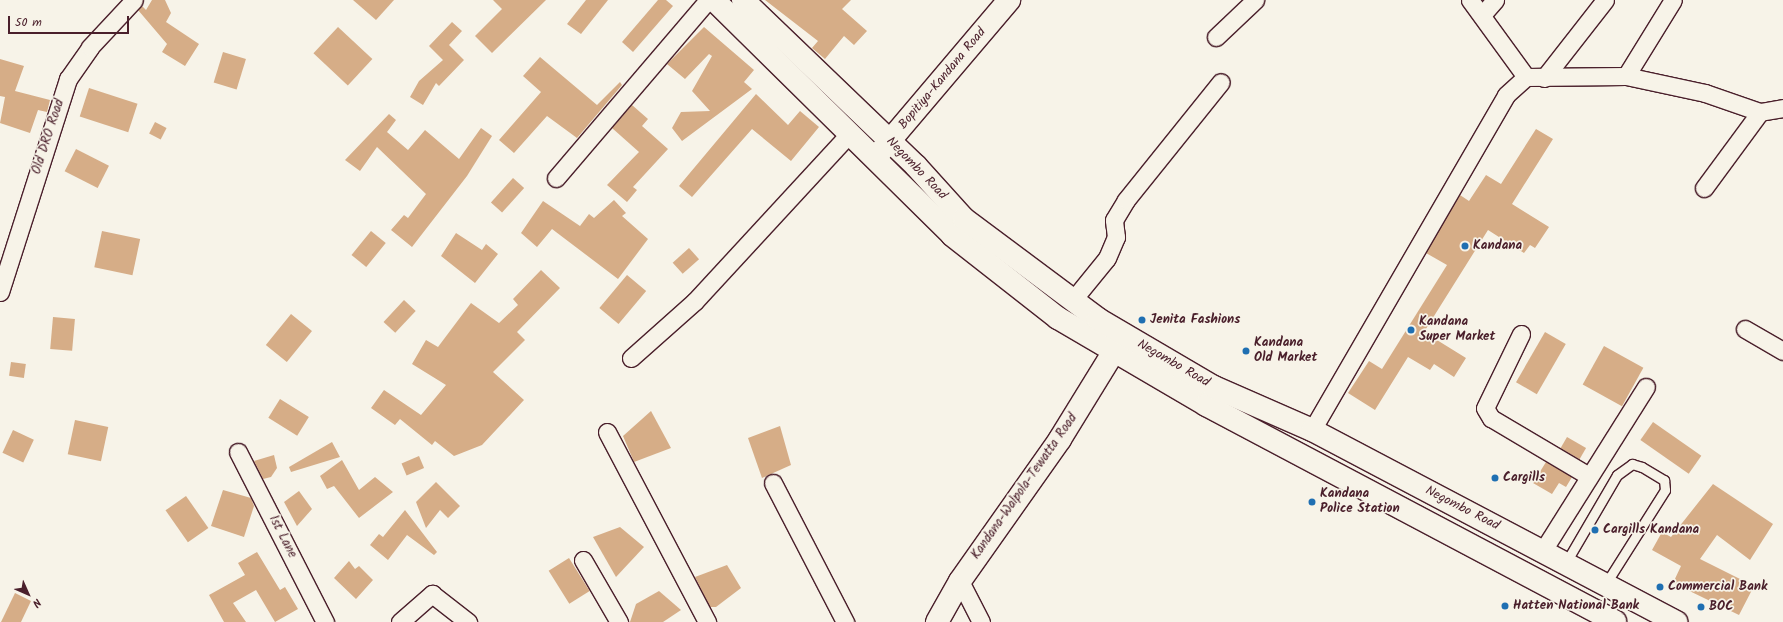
<!DOCTYPE html>
<html>
<head>
<meta charset="utf-8">
<style>
	body { margin:0 }
	#map { position:relative; width:1783px; height:622px; overflow:hidden; background:#f7f3e8; font-family:Kalam,sans-serif }
	div>[style] { position:absolute }
	[style*='--x'] { left:calc(var(--x)*1px); top:calc(var(--y)*1px); width:calc(var(--w)*1px); rotate:calc(var(--a)*1deg) }
	.building>* { inset:0; background:#d6ad87; transform-origin:0 0 }
	.roads { filter:drop-shadow(1px 0 #4a1f2b) drop-shadow(-1px 0 #4a1f2b) drop-shadow(0 1px #4a1f2b) drop-shadow(0 -1px #4a1f2b) }
	.lane>* { height:9px; margin:-4.5px; padding:0 4.5px; transform-origin:4.5px; border-radius:4.5px; background:#f7f3e8 }
	.street>* { height:17px; margin:-8.5px; padding:0 8.5px; transform-origin:8.5px; border-radius:8.5px; background:#f7f3e8 }
	.secondary>* { height:22px; margin:-11px; padding:0 11px; transform-origin:11px; border-radius:11px; background:#f7f3e8 }
	.primary>* { height:22px; margin:-11px; padding:0 11px; transform-origin:11px; border-radius:11px; background:#f7f3e8 }
	.highway>* { height:22px; margin:-11px; padding:0 11px; transform-origin:11px; border-radius:11px; background:#f7f3e8 }
	.dots>* { width:11px; height:11px; translate:-50% -50%; box-sizing:border-box; border:2px solid #f7f3e8; border-radius:50% }
	span { translate:-50% -50%; white-space:nowrap; text-align:center; line-height:1.15; -webkit-text-stroke:3.5px #f7f3e8; paint-order:stroke }
	.street-label { font-size:13px; color:#4a1f2b }
	.poi-label { font-size:13px; color:#4a1f2b; font-weight:700 }
	.left { translate:0 -50%; text-align:left }
	.north { position:absolute; left:8px; top:574px; width:40px; height:40px; -webkit-text-stroke:3px #f7f3e8; paint-order:stroke; rotate:135deg; font-size:11px; font-weight:700; line-height:16px; text-align:center; color:#4a1f2b }
	.north::after { content:''; display:block; margin:auto; width:14px; height:18px; background:#4a1f2b; clip-path:polygon(50% 0,100% 100%,50% 72%,0 100%) }
	.scale { position:absolute; left:8px; top:16px; width:121px; height:18px; box-sizing:border-box; border:2px solid #4a1f2b; border-top:0; padding-left:5px; font-size:12px; line-height:14px; white-space:nowrap; color:#4a1f2b; -webkit-text-stroke:3px #f7f3e8; paint-order:stroke }
</style>
</head>
<body>
<div id="map">
	<div class="building">
		<i style="clip-path:polygon(152px 0,165px 0,171px 13px,166px 22px,199px 44px,185px 66px,162px 52px,167px 44px,138px 10px,142px 6px,146px 10px)"></i>
		<i style="clip-path:polygon(353px 0,394px 0,376px 20px)"></i>
		<i style="clip-path:polygon(493px 0,546px 0,492px 53px,475px 36px,502px 9px)"></i>
		<i style="clip-path:polygon(586px 0,608px 0,581px 34px,567px 24px)"></i>
		<i style="clip-path:polygon(658px 0,666px 0,673px 6px,633px 52px,622px 42px)"></i>
		<i style="clip-path:polygon(765px 0,851px 0,842px 9px,867px 31px,854px 45px,844px 36px,825px 59px,812px 48px,818px 41px)"></i>
		<i style="clip-path:polygon(452px 22px,462px 31px,449px 45px,464px 60px,439px 86px,436px 83px,423px 105px,410px 97px,419px 81px,443px 60px,429px 46px)"></i>
		<i style="left:338px;top:27px;width:47px;height:36px;rotate:43deg"></i>
		<i style="clip-path:polygon(704px 27px,754px 70px,744px 82px,752px 89px,682px 141px,672px 128px,681px 112px,710px 111px,692px 91px,712px 56px,709px 54px,685px 79px,667px 64px)"></i>
		<i style="left:223px;top:52px;width:24px;height:32px;rotate:17deg"></i>
		<i style="clip-path:polygon(540px 57px,597px 105px,620px 82px,622px 85px,577px 138px,547px 116px,514px 153px,499px 140px,541px 92px,523px 76px)"></i>
		<i style="clip-path:polygon(0 59px,24px 66px,15px 91px,50px 100px,47px 112px,38px 110px,30px 133px,0 123px,5px 97px,0 96px)"></i>
		<i style="left:89px;top:88px;width:51px;height:30px;rotate:18deg"></i>
		<i style="clip-path:polygon(756px 94px,788px 125px,800px 111px,819px 127px,791px 161px,752px 129px,692px 197px,679px 186px)"></i>
		<i style="clip-path:polygon(632px 105px,648px 119px,642px 126px,668px 149px,633px 187px,637px 190px,627px 202px,607px 185px,639px 152px,612px 128px)"></i>
		<i style="clip-path:polygon(389px 114px,396px 120px,387px 132px,408px 150px,425px 130px,459px 159px,481px 128px,492px 136px,467px 176px,412px 247px,391px 230px,404px 215px,408px 218px,426px 194px,377px 147px,360px 171px,345px 160px)"></i>
		<i style="left:155px;top:122px;width:13px;height:13px;rotate:27deg"></i>
		<i style="clip-path:polygon(1536px 129px,1553px 139px,1512px 204px,1549px 227px,1535px 248px,1530px 245px,1524px 253px,1488px 230px,1424px 332px,1466px 358px,1454px 377px,1434px 364px,1430px 370px,1408px 357px,1375px 410px,1348px 393px,1369px 361px,1382px 369px,1447px 265px,1426px 253px,1460px 195px,1469px 201px,1486px 175px,1501px 184px)"></i>
		<i style="left:76px;top:149px;width:37px;height:25px;rotate:27deg"></i>
		<i style="left:513px;top:178px;width:15px;height:33px;rotate:42deg"></i>
		<i style="clip-path:polygon(614px 200px,626px 213px,622px 216px,648px 239px,618px 279px,552px 229px,537px 247px,521px 233px,543px 201px,580px 226px,589px 214px,594px 218px)"></i>
		<i style="left:102px;top:231px;width:39px;height:37px;rotate:12deg"></i>
		<i style="left:371px;top:231px;width:19px;height:31px;rotate:39deg"></i>
		<i style="clip-path:polygon(456px 233px,482px 250px,486px 244px,498px 254px,475px 283px,441px 256px)"></i>
		<i style="left:689px;top:248px;width:15px;height:22px;rotate:48deg"></i>
		<i style="clip-path:polygon(541px 270px,560px 288px,517px 332px,525px 340px,493px 372px,524px 400px,482px 445px,454px 456px,435px 441px,432px 445px,400px 419px,395px 425px,371px 408px,384px 390px,421px 415px,446px 385px,412px 364px,426px 340px,438px 347px,471px 303px,499px 323px,518px 305px,513px 299px)"></i>
		<i style="left:627px;top:275px;width:25px;height:43px;rotate:40deg"></i>
		<i style="left:404px;top:300px;width:16px;height:30px;rotate:43deg"></i>
		<i style="left:291px;top:314px;width:27px;height:40px;rotate:39deg"></i>
		<i style="left:53px;top:317px;width:22px;height:32px;rotate:5deg"></i>
		<i style="left:1545px;top:332px;width:24px;height:58px;rotate:30deg"></i>
		<i style="left:1604px;top:346px;width:45px;height:44px;rotate:29deg"></i>
		<i style="left:11px;top:362px;width:15px;height:14px;rotate:8deg"></i>
		<i style="left:280px;top:399px;width:34px;height:22px;rotate:32deg"></i>
		<i style="clip-path:polygon(651px 411px,671px 448px,634px 462px,623px 436px)"></i>
		<i style="left:75px;top:420px;width:34px;height:35px;rotate:12deg"></i>
		<i style="left:1653px;top:422px;width:59px;height:22px;rotate:35deg"></i>
		<i style="clip-path:polygon(780px 426px,791px 465px,762px 478px,748px 438px)"></i>
		<i style="left:13px;top:430px;width:23px;height:25px;rotate:25deg"></i>
		<i style="left:1567px;top:437px;width:22px;height:13px;rotate:30deg"></i>
		<i style="clip-path:polygon(332px 442px,340px 457px,291px 472px,289px 467px)"></i>
		<i style="clip-path:polygon(274px 455px,277px 468px,271px 477px,263px 479px,254px 461px)"></i>
		<i style="left:419px;top:456px;width:13px;height:19px;rotate:67deg"></i>
		<i style="clip-path:polygon(342px 460px,359px 490px,375px 477px,393px 492px,359px 518px,334px 486px,327px 489px,320px 476px)"></i>
		<i style="clip-path:polygon(1546px 462px,1572px 477px,1566px 487px,1559px 483px,1552px 494px,1533px 483px)"></i>
		<i style="clip-path:polygon(436px 482px,460px 506px,448px 518px,440px 510px,426px 528px,416px 502px)"></i>
		<i style="clip-path:polygon(1713px 484px,1773px 524px,1750px 560px,1717px 535px,1700px 559px,1754px 586px,1739px 615px,1673px 583px,1681px 566px,1652px 550px,1662px 532px,1671px 537px)"></i>
		<i style="clip-path:polygon(223px 490px,251px 498px,254px 506px,244px 537px,211px 526px)"></i>
		<i style="clip-path:polygon(299px 491px,312px 509px,297px 526px,284px 502px)"></i>
		<i style="left:186px;top:496px;width:39px;height:25px;rotate:55deg"></i>
		<i style="clip-path:polygon(405px 510px,437px 552px,434px 555px,407px 535px,388px 560px,370px 545px,379px 534px,383px 537px)"></i>
		<i style="clip-path:polygon(620px 527px,644px 547px,616px 577px,593px 537px)"></i>
		<i style="clip-path:polygon(257px 552px,280px 590px,285px 587px,298px 609px,275px 622px,256px 590px,233px 603px,246px 622px,224px 622px,209px 595px,245px 575px,238px 563px)"></i>
		<i style="left:569px;top:558px;width:39px;height:24px;rotate:58deg"></i>
		<i style="clip-path:polygon(349px 561px,355px 569px,359px 566px,373px 580px,356px 599px,334px 578px)"></i>
		<i style="clip-path:polygon(727px 565px,741px 588px,716px 607px,710px 607px,695px 577px)"></i>
		<i style="clip-path:polygon(659px 591px,681px 610px,663px 622px,630px 622px,636px 604px)"></i>
		<i style="clip-path:polygon(15px 593px,31px 601px,21px 622px,1px 622px)"></i>
	</div>
	<div class="roads">
		<div class="lane">
			<i style="--x:1565;--y:564;--w:103;--a:-59.7"></i>
			<i style="--x:1617;--y:475;--w:19;--a:-36"></i>
			<i style="--x:1632;--y:464;--w:10;--a:17"></i>
			<i style="--x:1642;--y:467;--w:26;--a:31"></i>
			<i style="--x:1664;--y:480;--w:10;--a:84"></i>
			<i style="--x:1665;--y:490;--w:112;--a:122.3"></i>
		</div>
		<div class="street">
			<i style="--x:1470;--y:0;--w:95;--a:54"></i>
			<i style="--x:1482;--y:15;--w:20;--a:-49"></i>
			<i style="--x:1216;--y:37;--w:54;--a:-43.5"></i>
			<i style="--x:1626;--y:76;--w:89;--a:-58.3"></i>
			<i style="--x:1544;--y:78;--w:99;--a:-52"></i>
			<i style="--x:556;--y:178;--w:234;--a:-49.5"></i>
			<i style="--x:1704;--y:188;--w:94;--a:-53.6"></i>
			<i style="--x:0;--y:292;--w:224;--a:-72.3"></i>
			<i style="--x:68;--y:79;--w:39;--a:-55"></i>
			<i style="--x:90;--y:47;--w:64;--a:-46.9"></i>
			<i style="--x:1072;--y:301;--w:55;--a:-50.9"></i>
			<i style="--x:1107;--y:258;--w:23;--a:-67"></i>
			<i style="--x:1116;--y:237;--w:17;--a:-97"></i>
			<i style="--x:1114;--y:220;--w:23;--a:-59"></i>
			<i style="--x:1126;--y:200;--w:151;--a:-51.2"></i>
			<i style="--x:1745;--y:329;--w:44;--a:30.1"></i>
			<i style="--x:1521;--y:334;--w:82;--a:115.9"></i>
			<i style="--x:1485;--y:408;--w:12;--a:59"></i>
			<i style="--x:1491;--y:418;--w:112;--a:30.7"></i>
			<i style="--x:631;--y:358;--w:86;--a:-41.7"></i>
			<i style="--x:695;--y:301;--w:229;--a:-47.3"></i>
			<i style="--x:1312;--y:430;--w:387;--a:-59.9"></i>
			<i style="--x:1506;--y:95;--w:27;--a:-42"></i>
			<i style="--x:1526;--y:77;--w:100;--a:-0.6"></i>
			<i style="--x:1626;--y:76;--w:81;--a:12.1"></i>
			<i style="--x:1705;--y:93;--w:58;--a:19.1"></i>
			<i style="--x:1760;--y:112;--w:23;--a:-10"></i>
			<i style="--x:607;--y:432;--w:215;--a:62.2"></i>
			<i style="--x:238;--y:452;--w:191;--a:62.9"></i>
			<i style="--x:773;--y:483;--w:157;--a:62.6"></i>
			<i style="--x:1542;--y:552;--w:195;--a:-57.8"></i>
			<i style="--x:583;--y:560;--w:72;--a:59.9"></i>
			<i style="--x:960;--y:581;--w:46;--a:62.9"></i>
			<i style="--x:400;--y:622;--w:43;--a:-41.2"></i>
			<i style="--x:432;--y:594;--w:46;--a:37.9"></i>
		</div>
		<div class="secondary">
			<i style="--x:876;--y:157;--w:206;--a:-49.7"></i>
		</div>
		<div class="primary">
			<i style="--x:937;--y:622;--w:47;--a:-60.7"></i>
			<i style="--x:960;--y:581;--w:174;--a:-54.8"></i>
			<i style="--x:1060;--y:439;--w:122;--a:-58.4"></i>
		</div>
		<div class="highway">
			<i style="--x:714;--y:0;--w:334;--a:44.6"></i>
			<i style="--x:952;--y:235;--w:135;--a:38.1"></i>
			<i style="--x:1058;--y:318;--w:172;--a:30.4"></i>
			<i style="--x:1206;--y:405;--w:463;--a:27.9"></i>
			<i style="--x:743;--y:0;--w:240;--a:43.8"></i>
			<i style="--x:916;--y:166;--w:72;--a:47.8"></i>
			<i style="--x:964;--y:219;--w:167;--a:36.7"></i>
			<i style="--x:1098;--y:319;--w:134;--a:30.4"></i>
			<i style="--x:1214;--y:387;--w:107;--a:23.7"></i>
			<i style="--x:1312;--y:430;--w:412;--a:27.8"></i>
		</div>
	</div>
	<div class="dots">
		<i style="left:1465px;top:246px;background:#1f6fb2"></i>
		<i style="left:1142px;top:320px;background:#1f6fb2"></i>
		<i style="left:1411px;top:330px;background:#1f6fb2"></i>
		<i style="left:1246px;top:351px;background:#1f6fb2"></i>
		<i style="left:1495px;top:478px;background:#1f6fb2"></i>
		<i style="left:1312px;top:502px;background:#1f6fb2"></i>
		<i style="left:1595px;top:530px;background:#1f6fb2"></i>
		<i style="left:1660px;top:587px;background:#1f6fb2"></i>
		<i style="left:1505px;top:606px;background:#1f6fb2"></i>
		<i style="left:1701px;top:607px;background:#1f6fb2"></i>
	</div>
	<div class="street-label">
		<span style="left:943px;top:79px;rotate:-50deg">Bopitiya-Kandana Road</span>
		<span style="left:49px;top:137px;rotate:-72deg">Old DRO Road</span>
		<span style="left:916px;top:169px;rotate:46deg">Negombo Road</span>
		<span style="left:1173px;top:364px;rotate:30deg">Negombo Road</span>
		<span style="left:1025px;top:487px;rotate:-55deg">Kandana-Walpola-Tewatta Road</span>
		<span style="left:1462px;top:509px;rotate:27deg">Negombo Road</span>
		<span style="left:282px;top:537px;rotate:63deg">1st Lane</span>
	</div>
	<div class="poi-label">
		<span class="left" style="left:1473px;top:246px">Kandana</span>
		<span class="left" style="left:1150px;top:320px">Jenita Fashions</span>
		<span class="left" style="left:1419px;top:330px">Kandana<br>Super Market</span>
		<span class="left" style="left:1254px;top:351px">Kandana<br>Old Market</span>
		<span class="left" style="left:1503px;top:478px">Cargills</span>
		<span class="left" style="left:1320px;top:502px">Kandana<br>Police Station</span>
		<span class="left" style="left:1603px;top:530px">Cargills Kandana</span>
		<span class="left" style="left:1668px;top:587px">Commercial Bank</span>
		<span class="left" style="left:1513px;top:606px">Hatten National Bank</span>
		<span class="left" style="left:1709px;top:607px">BOC</span>
	</div>
	<div class="north">N</div>
	<div class="scale">50 m</div>
</div>
</body>
</html>
